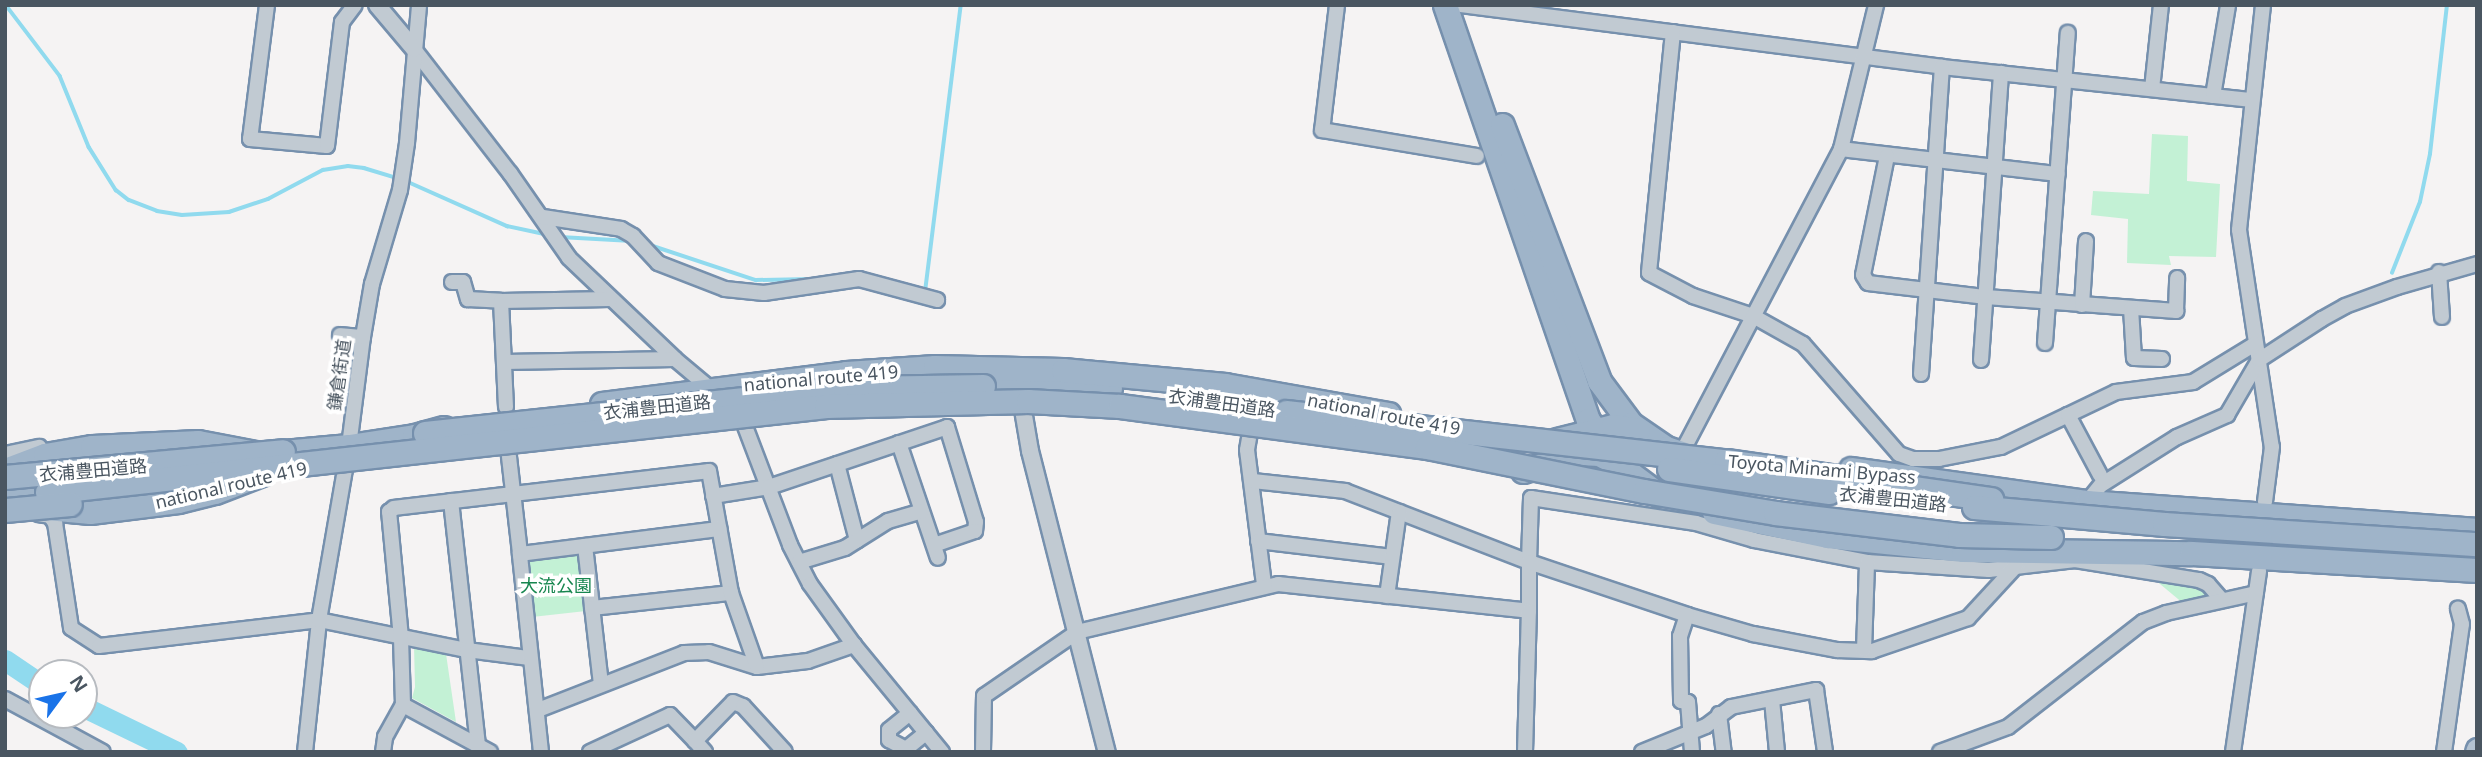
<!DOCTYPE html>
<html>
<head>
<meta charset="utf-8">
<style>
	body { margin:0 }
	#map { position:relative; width:2482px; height:757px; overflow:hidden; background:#f5f3f3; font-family:"Noto Sans","Noto Sans JP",sans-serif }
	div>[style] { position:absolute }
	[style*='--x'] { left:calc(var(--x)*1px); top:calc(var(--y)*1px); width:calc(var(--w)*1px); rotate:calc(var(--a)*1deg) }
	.green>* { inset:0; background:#c3f1d5 }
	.stream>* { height:3.5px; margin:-1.75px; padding:0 1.75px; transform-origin:1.75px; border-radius:1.75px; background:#90daee }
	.river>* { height:21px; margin:-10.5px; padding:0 10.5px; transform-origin:10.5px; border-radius:10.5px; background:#90daee }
	.roads { filter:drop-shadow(2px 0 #7690ad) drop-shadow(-2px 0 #7690ad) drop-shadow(0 2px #7690ad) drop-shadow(0 -2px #7690ad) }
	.minor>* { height:14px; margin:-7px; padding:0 7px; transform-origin:7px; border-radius:7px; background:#c1cad2 }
	.tertiary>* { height:16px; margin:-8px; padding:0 8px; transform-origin:8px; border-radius:8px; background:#c1cad2 }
	.primary>* { height:21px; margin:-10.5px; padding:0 10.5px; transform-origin:10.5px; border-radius:10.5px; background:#b3c2d1 }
	.trunk>* { height:23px; margin:-11.5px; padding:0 11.5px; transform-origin:11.5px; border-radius:11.5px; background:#9fb4c9 }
	.bridges { filter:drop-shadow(2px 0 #7690ad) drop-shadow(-2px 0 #7690ad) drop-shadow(0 2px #7690ad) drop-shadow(0 -2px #7690ad) }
	.trunk-bridge>* { height:23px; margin:-11.5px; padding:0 11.5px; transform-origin:11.5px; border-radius:11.5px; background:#9fb4c9 }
	span { translate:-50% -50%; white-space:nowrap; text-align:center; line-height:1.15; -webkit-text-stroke:7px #fff; paint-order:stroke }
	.street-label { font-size:18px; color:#4a5661 }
	.park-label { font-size:18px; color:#17864f }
	.frame { position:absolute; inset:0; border:7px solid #4a5661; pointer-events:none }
	.north { position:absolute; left:28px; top:659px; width:70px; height:70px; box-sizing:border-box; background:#fff; border:2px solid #b7bbc0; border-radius:50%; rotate:57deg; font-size:19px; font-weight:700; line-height:28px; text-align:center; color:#4a5661 }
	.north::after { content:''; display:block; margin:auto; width:24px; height:32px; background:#1a73e8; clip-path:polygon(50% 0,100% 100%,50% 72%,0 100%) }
</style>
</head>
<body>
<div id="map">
	<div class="green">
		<i style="clip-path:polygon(2152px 134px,2188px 136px,2187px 181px,2220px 184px,2216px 257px,2169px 256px,2171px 265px,2127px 263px,2128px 219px,2091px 215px,2093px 191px,2149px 194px)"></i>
		<i style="clip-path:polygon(577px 553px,581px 557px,586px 611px,532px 617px,525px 561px,529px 558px)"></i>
		<i style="clip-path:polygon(2154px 579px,2195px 582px,2212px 595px,2210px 600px,2184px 604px)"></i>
		<i style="clip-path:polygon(414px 645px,445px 647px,456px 722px,412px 698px,415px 687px)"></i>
	</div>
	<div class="stream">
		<i style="--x:6;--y:5;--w:89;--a:52.7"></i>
		<i style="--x:60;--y:76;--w:77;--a:67.8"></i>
		<i style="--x:89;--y:147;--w:51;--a:57.9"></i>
		<i style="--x:116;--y:190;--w:16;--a:38"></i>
		<i style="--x:129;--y:200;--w:30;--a:21"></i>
		<i style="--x:157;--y:211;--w:25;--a:9"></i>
		<i style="--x:182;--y:215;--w:47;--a:-3.7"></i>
		<i style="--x:229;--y:212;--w:41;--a:-18.4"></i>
		<i style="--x:268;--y:199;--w:62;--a:-27.8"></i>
		<i style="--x:323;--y:170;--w:25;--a:-9"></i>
		<i style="--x:348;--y:166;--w:16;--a:7"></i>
		<i style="--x:364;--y:168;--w:37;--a:17"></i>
		<i style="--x:406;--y:181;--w:111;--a:24"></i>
		<i style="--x:507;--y:226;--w:39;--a:12"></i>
		<i style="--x:560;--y:237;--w:72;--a:3.2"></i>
		<i style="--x:650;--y:245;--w:112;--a:18.3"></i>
		<i style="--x:756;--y:280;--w:56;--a:-1"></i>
		<i style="--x:2392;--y:273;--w:76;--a:-68.5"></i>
		<i style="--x:2420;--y:202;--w:49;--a:-78.2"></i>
		<i style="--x:2430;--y:154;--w:150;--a:-83.5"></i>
		<i style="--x:925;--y:292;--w:289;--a:-82.9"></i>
	</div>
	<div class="river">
		<i style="--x:5;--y:660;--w:45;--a:34"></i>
		<i style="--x:84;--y:707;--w:103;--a:25.8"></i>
	</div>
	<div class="roads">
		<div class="minor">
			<i style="--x:267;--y:5;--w:135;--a:97.2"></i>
			<i style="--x:250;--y:139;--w:77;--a:5.2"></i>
			<i style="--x:327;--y:146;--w:125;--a:-83.1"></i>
			<i style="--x:342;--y:22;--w:21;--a:-53"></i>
			<i style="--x:1337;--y:5;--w:126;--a:96.8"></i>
			<i style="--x:1322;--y:130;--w:157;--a:9.5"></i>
			<i style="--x:1460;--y:5;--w:486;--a:7.3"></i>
			<i style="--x:1942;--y:67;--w:312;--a:6.1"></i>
			<i style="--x:2263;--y:5;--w:226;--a:96.1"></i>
			<i style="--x:2239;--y:230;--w:219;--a:81.4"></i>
			<i style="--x:2272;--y:447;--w:55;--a:97.3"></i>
			<i style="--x:1673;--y:32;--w:242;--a:95.7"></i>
			<i style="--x:1649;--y:273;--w:50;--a:27.6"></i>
			<i style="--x:1693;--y:296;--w:63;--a:18.4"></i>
			<i style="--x:1753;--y:316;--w:57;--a:29.2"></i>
			<i style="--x:1803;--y:344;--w:146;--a:48.9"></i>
			<i style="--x:1899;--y:454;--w:15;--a:20"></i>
			<i style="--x:1913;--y:459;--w:26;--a:0"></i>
			<i style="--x:1939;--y:459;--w:63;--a:-11"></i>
			<i style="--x:2001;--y:447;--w:74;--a:-25.5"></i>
			<i style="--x:2068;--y:415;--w:68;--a:61.9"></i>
			<i style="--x:414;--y:49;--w:157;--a:52.3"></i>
			<i style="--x:510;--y:173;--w:103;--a:55.2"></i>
			<i style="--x:569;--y:258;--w:146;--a:43.6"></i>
			<i style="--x:675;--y:359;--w:50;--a:40.1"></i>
			<i style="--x:2152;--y:89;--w:84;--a:-83.9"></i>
			<i style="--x:2213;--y:96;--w:92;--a:-80.6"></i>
			<i style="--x:1841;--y:149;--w:218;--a:6.6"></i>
			<i style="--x:1887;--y:156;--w:121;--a:101.4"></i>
			<i style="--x:1863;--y:275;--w:9;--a:58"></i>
			<i style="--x:1868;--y:283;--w:119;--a:6.8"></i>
			<i style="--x:1986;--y:297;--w:191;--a:4.2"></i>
			<i style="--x:2176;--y:311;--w:33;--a:-88"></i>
			<i style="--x:543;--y:217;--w:79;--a:8.7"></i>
			<i style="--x:621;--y:229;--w:14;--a:30"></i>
			<i style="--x:633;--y:236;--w:37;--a:47"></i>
			<i style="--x:658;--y:263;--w:72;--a:21.2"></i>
			<i style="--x:725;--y:289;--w:39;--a:6"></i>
			<i style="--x:764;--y:293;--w:96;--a:-8.4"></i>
			<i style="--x:859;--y:279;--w:81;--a:15.1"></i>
			<i style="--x:2439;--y:272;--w:45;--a:86.2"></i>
			<i style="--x:452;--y:282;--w:11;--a:0"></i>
			<i style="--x:463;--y:282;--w:18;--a:74"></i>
			<i style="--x:468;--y:299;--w:33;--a:3"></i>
			<i style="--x:2082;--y:305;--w:64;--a:-86.4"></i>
			<i style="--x:2131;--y:308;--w:50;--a:86.6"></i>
			<i style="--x:2134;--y:358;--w:28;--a:2"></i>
			<i style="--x:340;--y:335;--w:23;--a:5"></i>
			<i style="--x:2045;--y:343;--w:311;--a:-85.8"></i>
			<i style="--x:1981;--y:360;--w:288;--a:-86"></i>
			<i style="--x:504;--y:362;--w:171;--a:-1"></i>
			<i style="--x:1921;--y:374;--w:308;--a:-86.1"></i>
			<i style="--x:506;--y:407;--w:106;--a:-92.7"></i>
			<i style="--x:501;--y:301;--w:109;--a:-1.1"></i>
			<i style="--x:735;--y:413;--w:11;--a:45"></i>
			<i style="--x:743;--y:421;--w:133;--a:69.2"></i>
			<i style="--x:790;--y:545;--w:44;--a:62.9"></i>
			<i style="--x:810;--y:584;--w:75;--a:54.2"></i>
			<i style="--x:854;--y:645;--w:139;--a:50.6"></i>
			<i style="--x:2068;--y:415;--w:53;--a:-25.6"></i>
			<i style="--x:2116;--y:392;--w:78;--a:-7.4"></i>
			<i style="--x:2193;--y:382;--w:73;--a:-31.5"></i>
			<i style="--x:1251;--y:427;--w:23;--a:100"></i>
			<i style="--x:1247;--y:450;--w:136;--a:82.8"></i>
			<i style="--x:899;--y:443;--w:121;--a:71.3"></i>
			<i style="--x:508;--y:448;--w:107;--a:83.5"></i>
			<i style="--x:5;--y:454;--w:35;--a:-12"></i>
			<i style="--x:1681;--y:454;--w:344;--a:-62.3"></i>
			<i style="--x:1841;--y:149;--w:148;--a:-76.3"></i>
			<i style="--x:837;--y:464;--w:79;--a:75.3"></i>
			<i style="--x:1253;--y:481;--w:93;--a:6.2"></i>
			<i style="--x:1345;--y:491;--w:197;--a:21.1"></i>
			<i style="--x:1529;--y:562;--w:64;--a:-88.2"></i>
			<i style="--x:1531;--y:498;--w:167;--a:8.6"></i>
			<i style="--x:1696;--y:523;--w:60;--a:16.3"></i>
			<i style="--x:1754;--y:540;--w:115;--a:11"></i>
			<i style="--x:1867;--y:562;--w:122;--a:3.8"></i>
			<i style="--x:1989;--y:570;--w:87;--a:-6.6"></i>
			<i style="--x:2075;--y:560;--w:126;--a:9.2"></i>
			<i style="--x:2199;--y:580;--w:10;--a:24"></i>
			<i style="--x:2208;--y:584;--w:21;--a:49"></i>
			<i style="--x:713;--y:496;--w:57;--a:-9.1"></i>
			<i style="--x:769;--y:487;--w:188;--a:-18.6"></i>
			<i style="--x:947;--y:427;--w:99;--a:73"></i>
			<i style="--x:976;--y:522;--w:9;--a:96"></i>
			<i style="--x:975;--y:531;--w:43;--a:161.1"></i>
			<i style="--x:451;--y:501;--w:246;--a:83.7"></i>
			<i style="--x:2087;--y:502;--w:22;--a:-51"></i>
			<i style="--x:2101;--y:485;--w:90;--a:-32.3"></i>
			<i style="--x:2177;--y:437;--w:55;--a:-23.7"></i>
			<i style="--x:2227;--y:415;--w:64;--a:-59.8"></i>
			<i style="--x:2259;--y:360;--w:75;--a:-33.1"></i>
			<i style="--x:2322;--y:319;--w:26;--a:-29"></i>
			<i style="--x:2345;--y:306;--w:55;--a:-20.1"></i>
			<i style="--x:2397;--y:287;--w:83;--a:-16"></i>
			<i style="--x:38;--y:514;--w:12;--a:9"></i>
			<i style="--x:50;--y:516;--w:9;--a:54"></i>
			<i style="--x:55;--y:523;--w:106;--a:81.3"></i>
			<i style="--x:71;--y:628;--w:33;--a:33"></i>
			<i style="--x:99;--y:646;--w:222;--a:-6.7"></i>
			<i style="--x:319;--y:620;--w:151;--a:11.5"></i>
			<i style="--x:467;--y:650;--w:63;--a:7.4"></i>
			<i style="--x:1258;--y:541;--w:135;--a:6.8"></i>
			<i style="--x:585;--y:546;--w:139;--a:83.4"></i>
			<i style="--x:799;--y:562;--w:48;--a:-16.9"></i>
			<i style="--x:845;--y:548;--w:51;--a:-32.1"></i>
			<i style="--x:888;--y:521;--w:35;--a:-16"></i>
			<i style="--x:1387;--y:596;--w:85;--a:-81.9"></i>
			<i style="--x:592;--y:608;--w:140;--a:-6.2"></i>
			<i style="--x:1687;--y:615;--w:69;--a:16.1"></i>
			<i style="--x:1753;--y:634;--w:86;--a:10.8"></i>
			<i style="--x:1837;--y:650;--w:35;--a:2"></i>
			<i style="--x:1872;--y:651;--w:102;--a:-19"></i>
			<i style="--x:1968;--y:618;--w:72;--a:-47.2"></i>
			<i style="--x:1864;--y:650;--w:88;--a:-88"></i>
			<i style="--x:5;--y:699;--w:111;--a:28.4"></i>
			<i style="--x:1772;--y:700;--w:52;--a:84.5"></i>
			<i style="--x:403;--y:705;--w:99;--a:28.4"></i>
			<i style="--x:538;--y:710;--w:157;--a:-21.3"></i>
			<i style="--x:684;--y:653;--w:25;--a:-2"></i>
			<i style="--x:709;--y:652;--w:50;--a:17.4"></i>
			<i style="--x:757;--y:667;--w:51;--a:-6.7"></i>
			<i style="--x:808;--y:661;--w:49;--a:-19.2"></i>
			<i style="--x:910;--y:713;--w:27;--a:141"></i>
			<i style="--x:889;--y:730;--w:10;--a:90"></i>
			<i style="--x:889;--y:740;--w:19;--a:28"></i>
			<i style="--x:906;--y:749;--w:26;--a:-39"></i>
			<i style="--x:1719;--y:714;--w:38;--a:83"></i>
			<i style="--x:305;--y:752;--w:133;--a:-83.9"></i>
			<i style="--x:319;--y:620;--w:177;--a:-80.2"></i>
			<i style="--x:349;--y:446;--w:110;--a:-82.7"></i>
			<i style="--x:363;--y:337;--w:54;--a:-80.4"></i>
			<i style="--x:372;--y:284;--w:98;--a:-73.4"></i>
			<i style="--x:400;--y:190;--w:48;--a:-81.5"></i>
			<i style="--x:407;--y:143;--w:139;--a:-85"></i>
			<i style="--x:383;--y:752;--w:15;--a:-82"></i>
			<i style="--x:385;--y:737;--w:37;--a:-61"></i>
			<i style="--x:403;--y:705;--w:67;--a:-91.7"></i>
			<i style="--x:401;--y:638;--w:127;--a:-95.4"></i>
			<i style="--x:389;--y:512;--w:6;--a:-39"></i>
			<i style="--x:394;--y:508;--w:317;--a:-6.7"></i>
			<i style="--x:709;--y:471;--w:124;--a:79.8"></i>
			<i style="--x:731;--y:593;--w:78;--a:70.6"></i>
			<i style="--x:541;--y:752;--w:199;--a:-96.1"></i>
			<i style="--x:520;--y:554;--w:201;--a:-7.2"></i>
			<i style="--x:590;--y:752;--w:88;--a:-24.8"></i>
			<i style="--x:670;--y:715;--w:36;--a:46"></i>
			<i style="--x:705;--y:752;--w:15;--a:-132"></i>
			<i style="--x:695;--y:741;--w:54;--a:-45.7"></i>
			<i style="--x:733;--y:702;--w:11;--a:22"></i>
			<i style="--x:743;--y:706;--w:62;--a:47.6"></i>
			<i style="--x:983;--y:752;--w:56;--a:-89"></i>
			<i style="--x:984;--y:696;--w:113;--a:-34.5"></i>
			<i style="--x:1077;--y:632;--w:207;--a:-13.4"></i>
			<i style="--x:1278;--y:584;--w:252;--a:6.1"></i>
			<i style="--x:1529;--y:611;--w:49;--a:-90"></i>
			<i style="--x:1529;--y:562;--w:167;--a:18.5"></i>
			<i style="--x:1687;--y:615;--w:22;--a:108"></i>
			<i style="--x:1680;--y:636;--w:65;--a:89.1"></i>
			<i style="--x:1681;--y:701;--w:7;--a:8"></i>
			<i style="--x:1688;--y:702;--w:50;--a:85.4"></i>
			<i style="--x:1525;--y:752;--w:141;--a:-88.4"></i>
			<i style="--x:1642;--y:752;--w:69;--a:-22.1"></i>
			<i style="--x:1706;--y:726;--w:31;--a:-37"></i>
			<i style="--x:1731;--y:707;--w:87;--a:-11.3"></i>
			<i style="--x:1816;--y:690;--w:63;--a:81.7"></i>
			<i style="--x:1940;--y:752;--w:72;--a:-20.2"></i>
			<i style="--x:2008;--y:727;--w:171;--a:-37.9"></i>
			<i style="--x:2143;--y:622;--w:25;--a:-21"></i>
			<i style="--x:2166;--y:613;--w:92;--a:-12.5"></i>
			<i style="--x:2233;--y:752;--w:183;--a:-81.8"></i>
			<i style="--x:2444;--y:752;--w:129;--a:-82"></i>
			<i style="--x:2462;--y:624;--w:16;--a:-105"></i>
		</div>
		<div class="tertiary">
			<i style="--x:377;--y:5;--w:57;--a:49.9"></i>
			<i style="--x:1023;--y:392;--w:12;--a:95"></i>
			<i style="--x:1022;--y:404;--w:48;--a:80.3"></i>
			<i style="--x:1030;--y:451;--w:311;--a:75.7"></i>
		</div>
		<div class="primary">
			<i style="--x:2476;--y:752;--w:3;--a:-72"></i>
		</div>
		<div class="trunk">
			<i style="--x:1445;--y:5;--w:439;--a:71"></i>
			<i style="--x:1588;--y:420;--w:55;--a:55.4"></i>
			<i style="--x:1619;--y:465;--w:49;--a:36.6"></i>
			<i style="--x:1502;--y:125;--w:274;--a:69.2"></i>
			<i style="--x:1599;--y:381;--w:54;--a:53.3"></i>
			<i style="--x:1631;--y:424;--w:42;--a:34.4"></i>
			<i style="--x:1666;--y:448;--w:19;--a:18"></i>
			<i style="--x:962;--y:384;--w:148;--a:1.5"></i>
			<i style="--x:602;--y:404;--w:246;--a:-7.2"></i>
			<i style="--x:846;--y:373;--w:89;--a:-3.9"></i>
			<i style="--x:935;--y:367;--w:128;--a:1.3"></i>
			<i style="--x:1063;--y:370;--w:163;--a:5.3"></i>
			<i style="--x:1225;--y:385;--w:166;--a:10.1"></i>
			<i style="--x:1557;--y:440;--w:58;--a:-14"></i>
			<i style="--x:1613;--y:426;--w:25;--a:9"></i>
			<i style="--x:1851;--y:469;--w:238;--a:8"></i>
			<i style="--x:2087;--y:502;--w:391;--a:4.1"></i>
			<i style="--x:5;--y:470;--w:43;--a:-20.6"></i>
			<i style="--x:45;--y:455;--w:48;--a:-9.7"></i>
			<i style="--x:92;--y:447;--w:106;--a:-2.7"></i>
			<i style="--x:198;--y:442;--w:64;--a:10.8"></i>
			<i style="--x:261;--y:454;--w:88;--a:-5.2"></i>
			<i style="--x:349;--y:446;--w:66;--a:-8.7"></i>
			<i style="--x:414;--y:436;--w:31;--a:-15"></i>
			<i style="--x:1523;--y:471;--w:59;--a:-17.8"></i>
			<i style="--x:1579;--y:453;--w:20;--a:3"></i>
			<i style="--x:1599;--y:454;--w:23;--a:29"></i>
			<i style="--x:5;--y:495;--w:42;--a:-4.1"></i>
			<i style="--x:47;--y:508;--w:43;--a:5.3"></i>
			<i style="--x:90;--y:512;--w:89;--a:-7.1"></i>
			<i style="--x:178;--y:501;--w:38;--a:-14"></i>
			<i style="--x:215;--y:492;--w:50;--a:-21"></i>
			<i style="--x:1714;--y:512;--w:116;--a:12"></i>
			<i style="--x:1827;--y:536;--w:137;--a:5.9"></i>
			<i style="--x:1963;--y:550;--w:228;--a:0.8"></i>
			<i style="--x:2191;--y:553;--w:287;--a:3.4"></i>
		</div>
	</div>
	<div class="bridges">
		<div class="trunk-bridge">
			<i style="--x:1286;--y:412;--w:443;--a:6.4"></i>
			<i style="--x:1726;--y:461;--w:268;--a:8.2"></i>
			<i style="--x:425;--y:433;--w:422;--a:-6.1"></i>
			<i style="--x:845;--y:388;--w:138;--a:-0.8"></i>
			<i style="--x:1669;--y:469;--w:162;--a:8.2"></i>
			<i style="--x:5;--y:477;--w:279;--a:-5.3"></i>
			<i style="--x:47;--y:492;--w:784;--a:-6.3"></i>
			<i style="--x:826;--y:406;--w:202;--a:-1.4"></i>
			<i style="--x:1028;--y:401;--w:92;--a:3.1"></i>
			<i style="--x:1120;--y:406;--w:310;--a:7.6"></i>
			<i style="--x:1427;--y:447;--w:221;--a:11.5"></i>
			<i style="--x:1644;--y:491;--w:133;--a:9.5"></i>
			<i style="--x:1775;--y:513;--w:185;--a:6.8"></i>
			<i style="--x:1959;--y:535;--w:92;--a:1.2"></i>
			<i style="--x:1974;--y:507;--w:191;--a:5.1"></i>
			<i style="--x:2164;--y:524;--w:314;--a:3.7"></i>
			<i style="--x:5;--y:510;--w:65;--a:-5.3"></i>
		</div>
	</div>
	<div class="street-label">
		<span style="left:339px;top:375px;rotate:-82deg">鎌倉街道</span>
		<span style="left:821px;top:378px;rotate:-5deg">national route 419</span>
		<span style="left:1222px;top:403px;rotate:8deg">衣浦豊田道路</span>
		<span style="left:657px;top:407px;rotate:-6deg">衣浦豊田道路</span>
		<span style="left:1384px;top:414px;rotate:11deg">national route 419</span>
		<span style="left:1822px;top:469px;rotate:5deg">Toyota Minami Bypass</span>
		<span style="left:93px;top:470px;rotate:-5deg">衣浦豊田道路</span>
		<span style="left:231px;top:485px;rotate:-13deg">national route 419</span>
		<span style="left:1893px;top:499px;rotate:6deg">衣浦豊田道路</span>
	</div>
	<div class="park-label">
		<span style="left:556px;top:585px">大流公園</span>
	</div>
	<div class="frame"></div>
	<div class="north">N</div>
</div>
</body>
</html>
